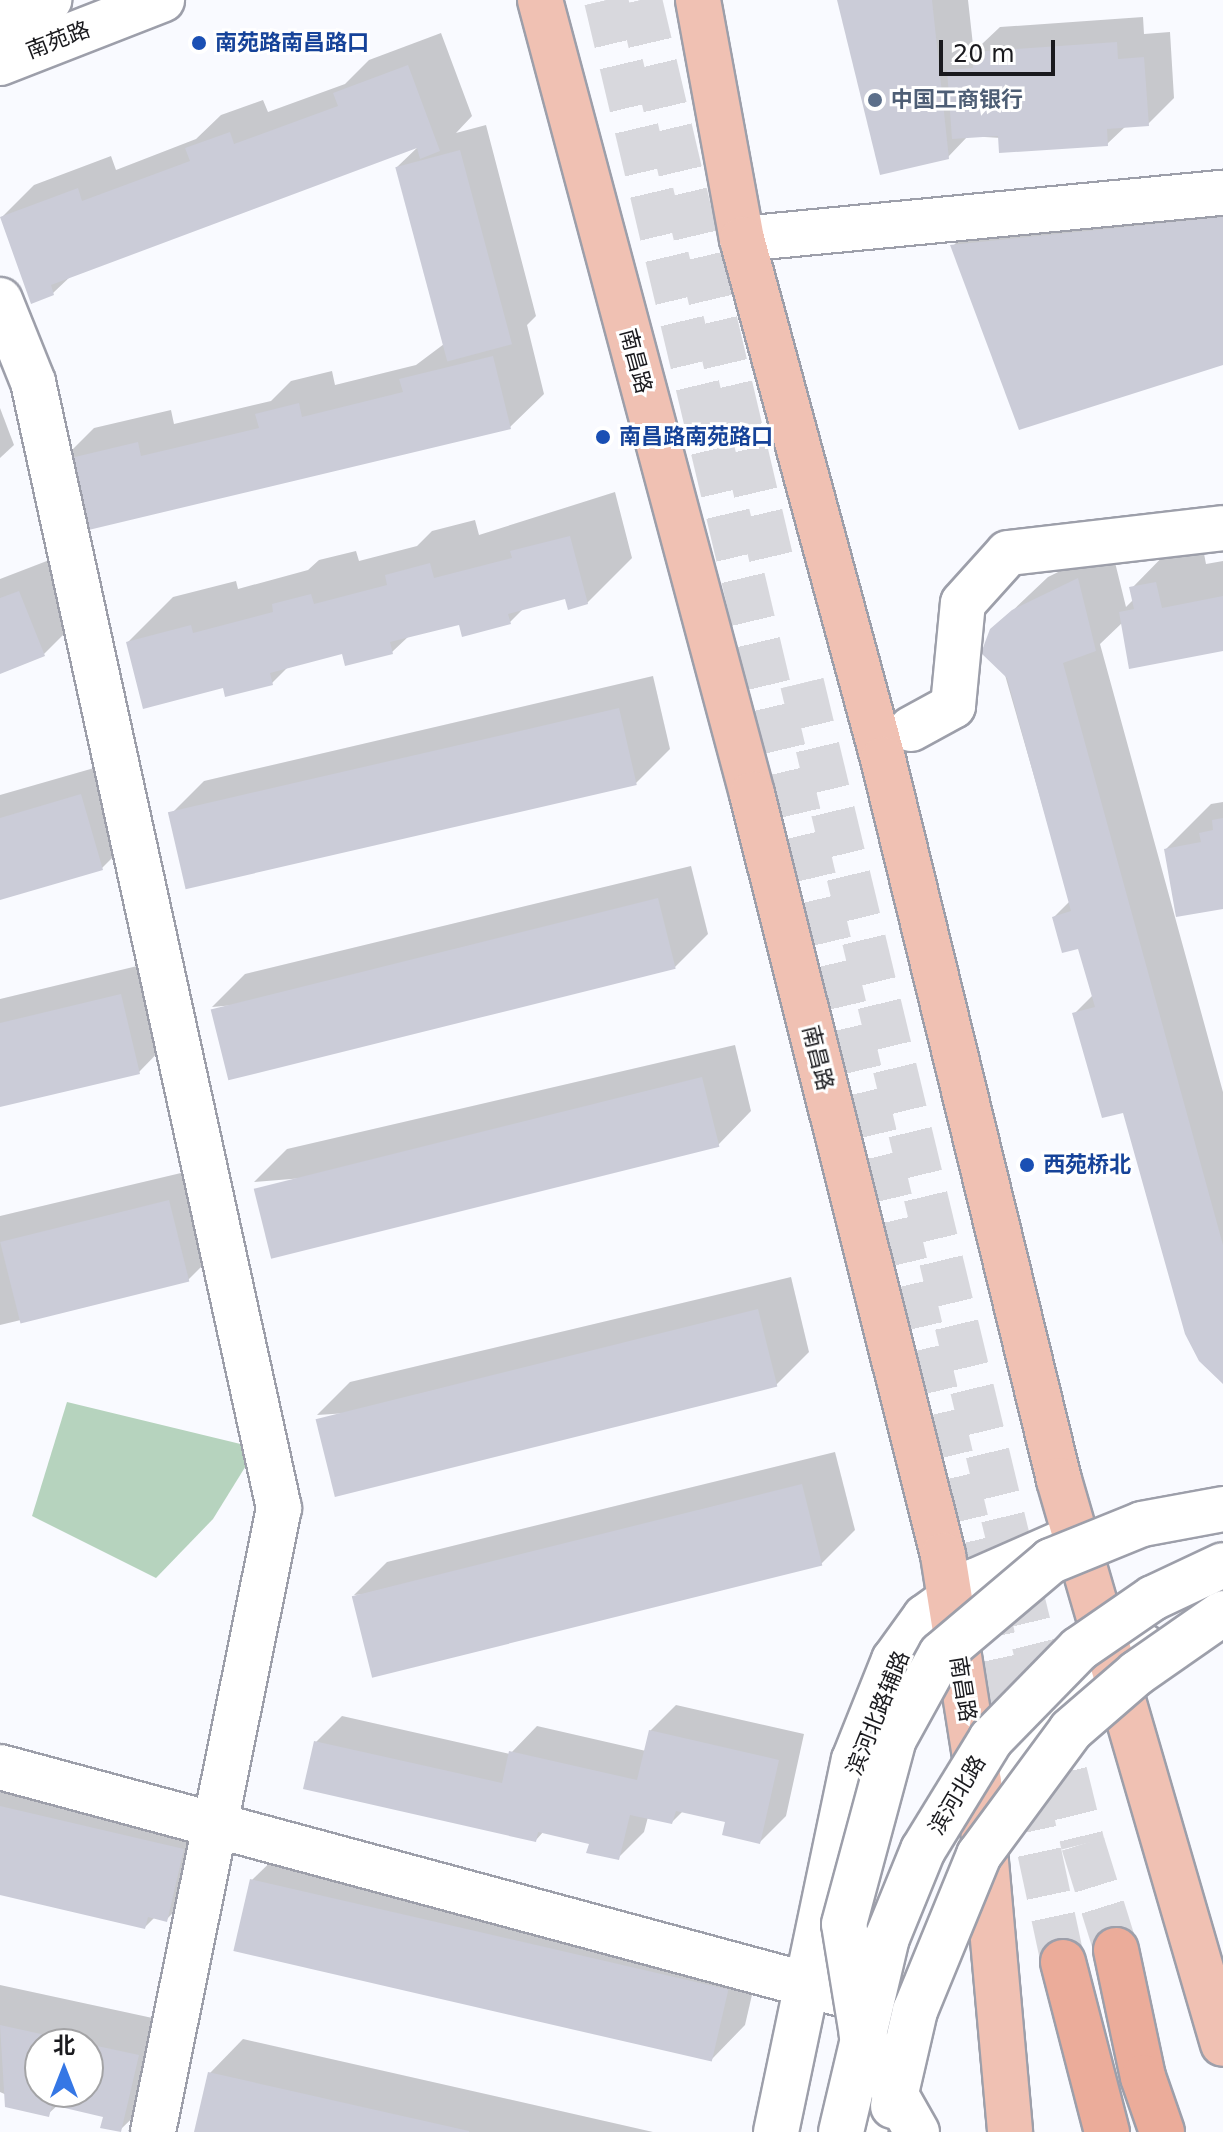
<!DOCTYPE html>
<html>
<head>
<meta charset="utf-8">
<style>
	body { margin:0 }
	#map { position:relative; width:1223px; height:2132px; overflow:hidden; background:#f9faff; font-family:"DejaVu Sans","Noto Sans SC",sans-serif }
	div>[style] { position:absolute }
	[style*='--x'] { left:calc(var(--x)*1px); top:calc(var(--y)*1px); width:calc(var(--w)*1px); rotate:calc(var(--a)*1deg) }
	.green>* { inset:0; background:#b6d3be }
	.shadow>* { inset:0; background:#0003 }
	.building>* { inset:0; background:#cbccd8; transform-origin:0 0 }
	.trunk-tunnel>* { height:44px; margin-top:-22px; transform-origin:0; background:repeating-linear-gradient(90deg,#d8d8dd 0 44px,transparent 0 66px) }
	.roads { filter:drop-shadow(2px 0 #9d9faa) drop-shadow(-2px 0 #9d9faa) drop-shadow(0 2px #9d9faa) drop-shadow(0 -2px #9d9faa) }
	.minor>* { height:44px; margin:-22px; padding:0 22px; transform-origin:22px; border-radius:22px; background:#fff }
	.tertiary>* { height:44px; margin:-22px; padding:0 22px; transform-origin:22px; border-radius:22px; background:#fff }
	.secondary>* { height:44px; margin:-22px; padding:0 22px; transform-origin:22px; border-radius:22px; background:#fff }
	.primary>* { height:44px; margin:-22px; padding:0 22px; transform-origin:22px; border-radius:22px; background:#f0c1b3 }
	.trunk>* { height:44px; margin:-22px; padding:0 22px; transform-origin:22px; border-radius:22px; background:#ebac9a }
	.bridges { filter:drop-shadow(2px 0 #9d9faa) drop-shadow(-2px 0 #9d9faa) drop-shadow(0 2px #9d9faa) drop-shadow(0 -2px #9d9faa) }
	.secondary-bridge>* { height:44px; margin:-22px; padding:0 22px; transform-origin:22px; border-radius:22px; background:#fff }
	.dots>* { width:22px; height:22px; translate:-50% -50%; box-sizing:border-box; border:4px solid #fff; border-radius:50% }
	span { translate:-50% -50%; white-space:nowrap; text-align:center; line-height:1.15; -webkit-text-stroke:6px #fff; paint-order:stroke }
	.street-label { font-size:22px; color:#1a1a1e }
	.transit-label { font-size:22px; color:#164399; font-weight:700 }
	.left { translate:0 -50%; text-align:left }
	.service-label { font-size:22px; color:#4e5e75; font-weight:700 }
	.north { position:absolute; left:24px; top:2028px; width:80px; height:80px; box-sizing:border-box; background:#fff; border:2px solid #a3a3a5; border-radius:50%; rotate:0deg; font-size:22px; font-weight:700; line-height:32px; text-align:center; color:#1a1a1e }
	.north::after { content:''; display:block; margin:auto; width:28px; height:36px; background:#3577e5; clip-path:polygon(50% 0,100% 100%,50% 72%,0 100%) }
	.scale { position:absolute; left:939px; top:40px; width:116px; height:36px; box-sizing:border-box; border:4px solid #1a1a1e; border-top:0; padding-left:10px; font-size:24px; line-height:28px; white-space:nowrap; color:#1a1a1e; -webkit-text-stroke:6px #fff; paint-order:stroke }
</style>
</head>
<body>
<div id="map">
	<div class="green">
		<i style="clip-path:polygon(67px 1402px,257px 1448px,213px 1519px,156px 1578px,32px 1516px)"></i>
	</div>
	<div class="shadow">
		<i style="clip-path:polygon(839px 0,968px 0,973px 45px,982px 44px,1000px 27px,1143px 17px,1144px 34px,1170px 32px,1174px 98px,1148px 124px,1126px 126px,1107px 144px,968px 136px,948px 157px)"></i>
		<i style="clip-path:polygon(441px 33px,472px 116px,456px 133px,486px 125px,536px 316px,527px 325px,544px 394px,510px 427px,77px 531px,60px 462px,94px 428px,171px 410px,174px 424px,271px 401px,291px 381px,332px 371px,335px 385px,416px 365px,444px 344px,397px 167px,420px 145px,72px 275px,53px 293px,1px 218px,34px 185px,111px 156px,116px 170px,196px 139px,221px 115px,263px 100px,268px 112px,345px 84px,369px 60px)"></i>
		<i style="clip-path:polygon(1223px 188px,1223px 363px,953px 246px,986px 212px)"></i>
		<i style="clip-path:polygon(0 408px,14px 445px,0 458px)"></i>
		<i style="clip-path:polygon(615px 492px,632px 558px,587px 603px,566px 597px,524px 608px,510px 622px,460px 623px,409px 636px,392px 652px,344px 652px,289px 666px,272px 683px,224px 686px,128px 642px,173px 597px,236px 581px,238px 589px,308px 570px,319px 560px,356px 551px,359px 561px,417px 546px,432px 531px,475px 520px,479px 535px)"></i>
		<i style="clip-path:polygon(1201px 538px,1206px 564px,1223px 561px,1223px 649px,1123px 622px,1100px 644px,1223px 1092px,1223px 1381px,1124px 1110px,1074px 1014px,1093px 995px,1080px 946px,1054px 917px,1070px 901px,992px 630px,1048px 577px,1111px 546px,1126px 607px,1134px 599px,1132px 588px,1176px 543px)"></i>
		<i style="clip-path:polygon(52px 559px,77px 621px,44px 654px,0 671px,0 579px)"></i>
		<i style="clip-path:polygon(653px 676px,670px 749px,636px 783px,170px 815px,204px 781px)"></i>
		<i style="clip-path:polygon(115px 762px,135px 835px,102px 868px,0 898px,0 795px)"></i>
		<i style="clip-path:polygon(1223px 802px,1223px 907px,1166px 849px,1211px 804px)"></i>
		<i style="clip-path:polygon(691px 866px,708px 934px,675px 967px,212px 1007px,245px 974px)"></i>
		<i style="clip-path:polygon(154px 962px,172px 1038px,139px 1072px,0 1105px,0 999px)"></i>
		<i style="clip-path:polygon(735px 1045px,751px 1111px,718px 1145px,254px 1182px,287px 1149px)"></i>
		<i style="clip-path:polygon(202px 1168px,221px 1247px,188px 1280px,0 1325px,0 1216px)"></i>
		<i style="clip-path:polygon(791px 1277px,809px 1352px,776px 1385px,317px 1415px,350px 1382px)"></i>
		<i style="clip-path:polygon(835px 1452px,855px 1530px,821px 1564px,354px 1595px,387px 1562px)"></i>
		<i style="clip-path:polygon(676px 1705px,804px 1734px,786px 1816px,760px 1842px,727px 1820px,683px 1811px,672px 1822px,648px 1817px,644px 1832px,618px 1858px,591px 1842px,544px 1831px,536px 1840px,316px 1742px,342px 1716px,510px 1754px,537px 1726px,646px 1751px,650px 1731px)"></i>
		<i style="clip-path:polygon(0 1765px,216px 1816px,199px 1886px,166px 1920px,155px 1917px,145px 1927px,0 1893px)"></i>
		<i style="clip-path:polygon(286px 1847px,761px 1956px,745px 2025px,712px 2059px,252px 1880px)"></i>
		<i style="clip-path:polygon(evenodd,0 1985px,171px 2022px,154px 2097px,120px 2130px,105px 2115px,58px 2105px,48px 2114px,0 2092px,0 1985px,40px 2044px,88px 2044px,88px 2092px,40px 2092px,40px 2044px)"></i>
		<i style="clip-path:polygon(243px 2039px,653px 2132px,196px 2132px,210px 2073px)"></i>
	</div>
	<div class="building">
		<i style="clip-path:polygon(837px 0,932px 0,949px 159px,880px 175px)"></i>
		<i style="clip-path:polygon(1117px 42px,1118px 59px,1144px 57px,1149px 126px,1107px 129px,1108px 146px,999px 153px,998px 136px,952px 139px,947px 70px,973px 68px,972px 52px)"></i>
		<i style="clip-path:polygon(408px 65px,440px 151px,420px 159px,417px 148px,51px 285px,54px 295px,31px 304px,0 217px,78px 188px,82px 201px,190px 161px,185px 148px,230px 132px,234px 144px,338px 106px,333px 93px)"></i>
		<i style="left:460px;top:150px;width:201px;height:67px;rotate:75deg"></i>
		<i style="clip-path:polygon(1223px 217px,1223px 365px,1019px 430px,950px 245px)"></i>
		<i style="clip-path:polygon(493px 356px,511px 429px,76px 533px,58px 461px,138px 442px,141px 456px,259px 428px,255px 414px,299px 403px,302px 417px,403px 392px,399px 379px)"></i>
		<i style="clip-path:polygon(570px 536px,588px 604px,568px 610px,565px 599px,508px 614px,511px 624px,462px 637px,459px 625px,390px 642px,393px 654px,345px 666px,342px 654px,270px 673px,273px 685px,225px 697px,223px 688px,143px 709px,126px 642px,191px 625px,193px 633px,273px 612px,272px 604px,311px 594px,314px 604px,387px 585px,385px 575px,430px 563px,434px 578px,512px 558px,510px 551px)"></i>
		<i style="clip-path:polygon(1078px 578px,1096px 651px,1063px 663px,1223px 1245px,1223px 1384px,1199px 1361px,1185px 1334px,1123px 1113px,1102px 1118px,1072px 1013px,1095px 1007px,1078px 949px,1062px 953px,1052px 917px,1071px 911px,1007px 678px,981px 653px,990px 629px,1012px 610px)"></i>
		<i style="clip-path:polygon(1156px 582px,1162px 608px,1223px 596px,1223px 651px,1129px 669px,1119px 612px,1134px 609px,1129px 587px)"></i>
		<i style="clip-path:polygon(19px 591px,45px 656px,0 674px,0 598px)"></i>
		<i style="left:619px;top:708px;width:79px;height:463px;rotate:77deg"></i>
		<i style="clip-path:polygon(81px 794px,103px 870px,0 900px,0 818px)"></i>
		<i style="clip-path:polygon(1223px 818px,1223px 909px,1176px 917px,1164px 849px,1201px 842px,1199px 833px,1213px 830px,1212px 820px)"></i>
		<i style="left:658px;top:898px;width:73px;height:461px;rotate:76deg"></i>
		<i style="clip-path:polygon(121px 994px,140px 1074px,0 1107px,0 1023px)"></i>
		<i style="left:702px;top:1077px;width:72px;height:462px;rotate:76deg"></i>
		<i style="left:169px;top:1200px;width:84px;height:174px;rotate:76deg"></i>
		<i style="left:758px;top:1309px;width:80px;height:456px;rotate:76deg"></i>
		<i style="left:802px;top:1484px;width:84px;height:464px;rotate:76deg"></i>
		<i style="clip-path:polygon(649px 1730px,779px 1760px,760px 1844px,722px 1835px,725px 1822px,676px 1811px,672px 1824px,630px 1815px,619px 1860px,586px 1853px,589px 1844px,538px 1832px,536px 1842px,303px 1789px,314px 1741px,502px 1783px,509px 1751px,637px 1780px)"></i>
		<i style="clip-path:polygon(0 1806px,184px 1849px,167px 1922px,148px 1917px,145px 1929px,0 1895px)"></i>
		<i style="left:250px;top:1879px;width:491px;height:74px;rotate:13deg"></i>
		<i style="clip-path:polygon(0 2025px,82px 2043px,40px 2044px,40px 2092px,88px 2092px,88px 2044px,139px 2055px,121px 2132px,100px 2128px,103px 2117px,52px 2105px,49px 2117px,5px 2107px)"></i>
		<i style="clip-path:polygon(208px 2072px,469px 2131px,469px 2132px,194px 2132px)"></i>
	</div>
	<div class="trunk-tunnel">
		<i style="--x:606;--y:0;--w:1638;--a:76.66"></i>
		<i style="--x:984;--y:1594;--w:376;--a:77.9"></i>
		<i style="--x:640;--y:0;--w:577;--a:76.78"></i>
		<i style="--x:802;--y:683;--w:923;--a:76.46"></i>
		<i style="--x:1018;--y:1580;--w:272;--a:76.2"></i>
		<i style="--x:1083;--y:1844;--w:111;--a:72.7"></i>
	</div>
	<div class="roads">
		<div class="minor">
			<i style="--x:742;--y:239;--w:483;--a:-5.5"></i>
			<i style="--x:0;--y:300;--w:88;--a:68.1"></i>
			<i style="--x:33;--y:382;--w:1153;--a:77.68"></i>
			<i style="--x:279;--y:1508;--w:637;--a:101.42"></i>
			<i style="--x:911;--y:729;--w:48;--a:-28.7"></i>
			<i style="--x:953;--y:706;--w:103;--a:-84.5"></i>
			<i style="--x:963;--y:603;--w:67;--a:-48"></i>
			<i style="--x:1008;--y:553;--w:216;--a:-6.6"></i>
			<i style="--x:0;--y:1767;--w:918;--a:15.1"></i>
		</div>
		<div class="tertiary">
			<i style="--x:0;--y:19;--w:53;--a:-21.2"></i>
			<i style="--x:0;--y:63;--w:174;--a:-21.3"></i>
		</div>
		<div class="secondary">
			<i style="--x:966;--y:1808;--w:28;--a:-63"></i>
			<i style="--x:979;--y:1783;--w:183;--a:-42.6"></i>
			<i style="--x:1114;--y:1659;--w:32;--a:-24"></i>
			<i style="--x:776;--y:2132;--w:380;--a:-78.2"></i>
			<i style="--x:854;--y:1760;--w:108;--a:-68.2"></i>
			<i style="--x:894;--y:1660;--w:53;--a:-54.2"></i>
			<i style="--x:925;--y:1617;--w:62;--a:-35.8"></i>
			<i style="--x:975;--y:1581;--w:99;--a:-23.7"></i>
			<i style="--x:865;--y:2132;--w:74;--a:-80.7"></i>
		</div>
		<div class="primary">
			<i style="--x:540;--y:0;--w:822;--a:75.05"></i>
			<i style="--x:752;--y:794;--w:785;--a:75.91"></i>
			<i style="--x:943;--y:1555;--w:231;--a:81"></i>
			<i style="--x:979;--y:1783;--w:350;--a:84.9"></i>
			<i style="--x:698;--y:0;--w:243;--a:79.6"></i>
			<i style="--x:742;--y:239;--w:539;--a:74.83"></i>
			<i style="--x:883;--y:759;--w:742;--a:76.28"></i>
			<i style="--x:1059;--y:1480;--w:587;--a:73.79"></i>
		</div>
		<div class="trunk">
			<i style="--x:1116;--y:1950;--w:130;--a:78"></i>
			<i style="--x:1143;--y:2077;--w:58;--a:70.9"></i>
			<i style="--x:1063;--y:1962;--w:176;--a:75.5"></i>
		</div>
	</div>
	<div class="bridges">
		<div class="secondary-bridge">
			<i style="--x:893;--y:2106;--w:98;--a:-77"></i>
			<i style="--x:915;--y:2011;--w:169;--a:-67.7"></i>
			<i style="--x:979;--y:1855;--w:155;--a:-53.6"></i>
			<i style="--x:1071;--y:1730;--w:87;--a:-40.8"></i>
			<i style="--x:1137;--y:1673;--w:105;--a:-34.9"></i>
			<i style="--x:841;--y:2132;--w:199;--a:-76.7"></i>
			<i style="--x:887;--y:1938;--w:95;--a:-67.8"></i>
			<i style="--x:923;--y:1850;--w:130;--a:-58.5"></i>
			<i style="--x:991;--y:1739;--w:126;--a:-45.6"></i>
			<i style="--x:1079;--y:1649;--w:90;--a:-34.6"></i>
			<i style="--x:1153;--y:1598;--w:77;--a:-25.2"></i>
			<i style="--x:917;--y:2132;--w:112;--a:-119.6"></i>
			<i style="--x:862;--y:2035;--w:112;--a:-99.2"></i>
			<i style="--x:844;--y:1924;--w:192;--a:-74.9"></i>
			<i style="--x:894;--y:1739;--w:97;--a:-61.1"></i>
			<i style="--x:941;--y:1654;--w:144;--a:-40.2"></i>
			<i style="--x:1051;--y:1561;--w:98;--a:-22.1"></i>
			<i style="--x:1142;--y:1524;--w:82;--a:-10.5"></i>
		</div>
	</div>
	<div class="dots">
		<i style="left:199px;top:43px;background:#1a4fb4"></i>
		<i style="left:875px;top:100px;background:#5c6f8a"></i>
		<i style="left:603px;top:437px;background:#1a4fb4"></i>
		<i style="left:1027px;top:1165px;background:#1a4fb4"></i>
	</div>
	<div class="street-label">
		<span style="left:58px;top:40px;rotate:-21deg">南苑路</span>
		<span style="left:636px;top:361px;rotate:75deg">南昌路</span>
		<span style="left:818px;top:1058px;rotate:76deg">南昌路</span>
		<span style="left:963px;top:1689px;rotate:81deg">南昌路</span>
		<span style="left:878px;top:1713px;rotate:-68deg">滨河北路辅路</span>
		<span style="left:957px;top:1795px;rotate:-59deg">滨河北路</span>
	</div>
	<div class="transit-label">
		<span class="left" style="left:215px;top:43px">南苑路南昌路口</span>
		<span class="left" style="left:619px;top:437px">南昌路南苑路口</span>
		<span class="left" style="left:1043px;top:1165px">西苑桥北</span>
	</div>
	<div class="service-label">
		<span class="left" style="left:891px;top:100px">中国工商银行</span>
	</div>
	<div class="north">北</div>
	<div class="scale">20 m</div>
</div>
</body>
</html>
